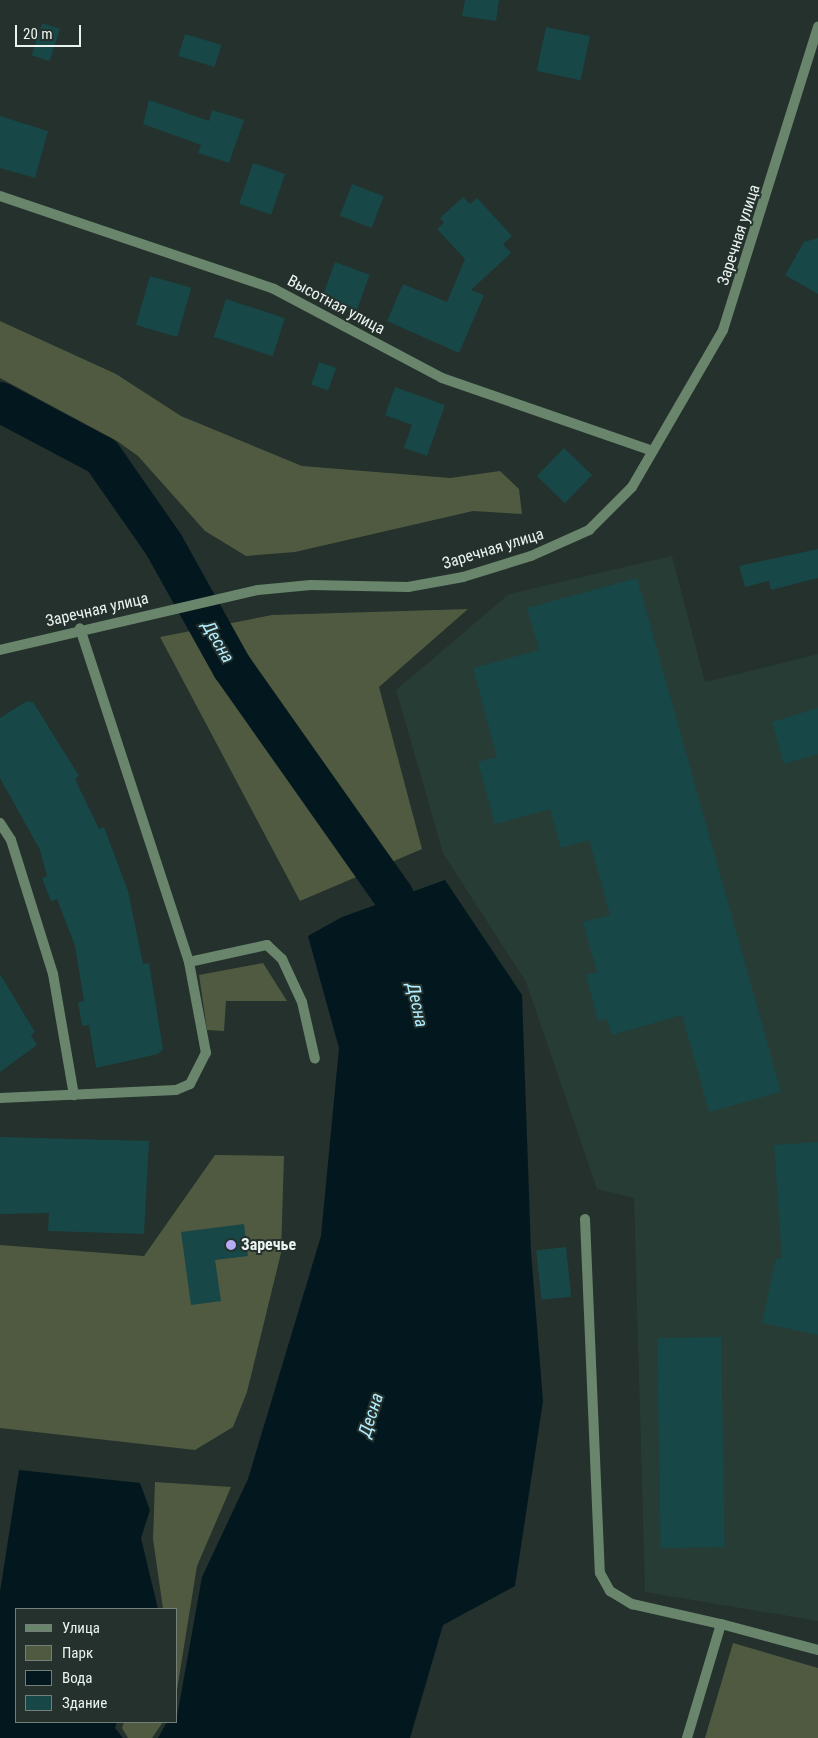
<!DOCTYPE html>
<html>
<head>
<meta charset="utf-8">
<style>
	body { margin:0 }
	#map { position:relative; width:818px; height:1738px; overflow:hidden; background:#24312c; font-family:"Roboto Condensed",sans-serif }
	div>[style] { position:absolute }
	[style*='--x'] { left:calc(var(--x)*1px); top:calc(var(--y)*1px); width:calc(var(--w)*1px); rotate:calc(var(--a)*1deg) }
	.built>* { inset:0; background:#273c35 }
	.green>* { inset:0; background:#505a40 }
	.water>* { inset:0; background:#03181e }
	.river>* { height:40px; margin:-20px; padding:0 20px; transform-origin:20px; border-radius:20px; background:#03181e }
	.building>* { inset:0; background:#174747; transform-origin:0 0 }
	.lane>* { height:10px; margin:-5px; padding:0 5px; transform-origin:5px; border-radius:5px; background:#69856c }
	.street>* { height:10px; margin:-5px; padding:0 5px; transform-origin:5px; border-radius:5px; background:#69856c }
	.dots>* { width:14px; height:14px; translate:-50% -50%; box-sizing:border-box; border:2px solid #24312c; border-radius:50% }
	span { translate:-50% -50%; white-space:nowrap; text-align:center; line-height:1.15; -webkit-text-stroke:4px #24312c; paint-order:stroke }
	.street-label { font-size:16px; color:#ebf3f0 }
	.poi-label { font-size:16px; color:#ebf3f0; font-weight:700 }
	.left { translate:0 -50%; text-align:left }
	.water-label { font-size:18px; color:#b1edff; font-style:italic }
	.legend { position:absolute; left:15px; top:1608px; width:162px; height:115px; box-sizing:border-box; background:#24312c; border:1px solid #747f7a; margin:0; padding:6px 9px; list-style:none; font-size:15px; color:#ebf3f0 }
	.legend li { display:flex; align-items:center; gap:10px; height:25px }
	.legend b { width:25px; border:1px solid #747f7a }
	.scale { position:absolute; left:15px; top:25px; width:66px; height:22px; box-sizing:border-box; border:2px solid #ebf3f0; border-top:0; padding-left:6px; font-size:15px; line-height:18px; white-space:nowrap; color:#ebf3f0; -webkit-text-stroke:4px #24312c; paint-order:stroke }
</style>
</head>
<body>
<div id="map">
	<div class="built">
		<i style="clip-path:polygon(672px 556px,705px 682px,818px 654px,818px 1621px,645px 1592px,634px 1198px,597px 1189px,526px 982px,443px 853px,396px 690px,509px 594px)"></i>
	</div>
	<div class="green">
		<i style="clip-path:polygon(0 321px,116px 374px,181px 416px,302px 466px,450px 478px,500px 471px,519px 489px,522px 514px,473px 511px,295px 552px,246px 556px,205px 531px,138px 456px,117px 441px,0 378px)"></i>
		<i style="clip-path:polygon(468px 609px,379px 687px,422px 849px,300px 901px,160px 637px,272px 615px)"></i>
		<i style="clip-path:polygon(263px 963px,287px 1001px,226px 1001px,224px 1031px,207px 1030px,199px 975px)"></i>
		<i style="clip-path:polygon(215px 1155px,284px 1156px,281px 1253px,247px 1392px,233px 1427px,195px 1450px,0 1428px,0 1245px,144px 1256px)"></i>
		<i style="clip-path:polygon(155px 1482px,231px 1487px,197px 1566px,176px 1696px,176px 1609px,163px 1609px,153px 1539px)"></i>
		<i style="clip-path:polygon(733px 1643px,818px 1668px,818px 1738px,705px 1738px)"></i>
		<i style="clip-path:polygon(124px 1722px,163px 1722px,152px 1738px,128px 1738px,122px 1728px)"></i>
	</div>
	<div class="water">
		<i style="clip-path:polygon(445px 880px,522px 995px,531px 1252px,543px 1401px,515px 1586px,443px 1625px,410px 1738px,158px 1738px,167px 1722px,176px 1722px,202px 1577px,248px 1479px,321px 1236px,339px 1048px,308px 936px,342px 917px)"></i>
		<i style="clip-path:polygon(19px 1470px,140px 1483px,150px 1510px,141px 1538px,158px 1609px,16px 1609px,16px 1722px,117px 1722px,115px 1728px,123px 1738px,0 1738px,0 1592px)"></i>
	</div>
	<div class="river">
		<i style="--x:0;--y:402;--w:115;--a:27.9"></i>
		<i style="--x:102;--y:456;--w:108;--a:55.1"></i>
		<i style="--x:164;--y:545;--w:140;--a:60.9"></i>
		<i style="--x:232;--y:667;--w:281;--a:54.8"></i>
		<i style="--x:394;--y:897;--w:54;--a:78.3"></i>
	</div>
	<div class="building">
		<i style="clip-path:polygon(465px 0,499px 0,496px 21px,462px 16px)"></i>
		<i style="left:42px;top:23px;width:19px;height:34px;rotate:18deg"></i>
		<i style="left:546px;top:27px;width:45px;height:45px;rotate:12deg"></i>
		<i style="left:185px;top:34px;width:38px;height:23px;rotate:17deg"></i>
		<i style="clip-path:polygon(149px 100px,209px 121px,212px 110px,244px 120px,229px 163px,198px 153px,201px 145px,143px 124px)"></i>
		<i style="clip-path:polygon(0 116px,48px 131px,35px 178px,0 168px)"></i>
		<i style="left:253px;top:163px;width:34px;height:43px;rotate:19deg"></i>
		<i style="left:352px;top:184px;width:34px;height:34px;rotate:21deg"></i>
		<i style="clip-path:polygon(463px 197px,470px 204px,477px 198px,512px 236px,503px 244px,511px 253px,471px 290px,484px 295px,459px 353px,387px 321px,403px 284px,447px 302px,465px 259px,437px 229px,444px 223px,440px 218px)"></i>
		<i style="clip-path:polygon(818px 238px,818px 294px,785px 275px,804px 242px)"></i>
		<i style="left:335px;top:262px;width:37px;height:39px;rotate:20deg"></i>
		<i style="left:150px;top:276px;width:43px;height:51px;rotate:16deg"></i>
		<i style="left:226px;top:299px;width:62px;height:40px;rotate:18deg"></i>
		<i style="left:319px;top:362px;width:18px;height:24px;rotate:19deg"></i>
		<i style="clip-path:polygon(395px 387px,445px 405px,427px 456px,404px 448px,412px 425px,385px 415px)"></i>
		<i style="left:564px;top:448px;width:39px;height:39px;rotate:44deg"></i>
		<i style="clip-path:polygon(818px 549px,818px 578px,771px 590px,769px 581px,745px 587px,739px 566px)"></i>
		<i style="clip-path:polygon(637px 578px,781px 1092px,709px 1112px,682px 1015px,612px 1035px,607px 1019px,598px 1021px,586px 975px,597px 972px,583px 922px,610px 915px,589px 840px,561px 848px,550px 809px,495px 824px,478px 762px,497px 757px,473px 668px,539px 650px,527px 608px)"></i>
		<i style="clip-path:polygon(27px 701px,33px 702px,79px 776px,75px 779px,99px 829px,104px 827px,128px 891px,143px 964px,149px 963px,163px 1049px,158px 1054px,96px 1068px,89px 1025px,82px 1026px,78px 1002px,84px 1001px,75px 946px,57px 899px,51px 901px,42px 878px,47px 876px,40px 850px,0 778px,0 718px)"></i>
		<i style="clip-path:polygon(818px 708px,818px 754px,784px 764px,772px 722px)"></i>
		<i style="clip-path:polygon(0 974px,35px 1032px,31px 1035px,37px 1045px,0 1072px)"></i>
		<i style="clip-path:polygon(0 1137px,149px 1141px,144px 1234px,48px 1231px,49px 1213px,0 1214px)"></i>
		<i style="clip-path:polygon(818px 1142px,818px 1335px,762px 1323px,776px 1258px,782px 1259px,774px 1145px)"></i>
		<i style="clip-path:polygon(244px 1224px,248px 1256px,215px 1260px,221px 1301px,191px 1305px,181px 1232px)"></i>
		<i style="left:566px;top:1247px;width:50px;height:30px;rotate:84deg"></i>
		<i style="left:721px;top:1337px;width:210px;height:64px;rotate:89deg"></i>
	</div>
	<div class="lane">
		<i style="--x:0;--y:823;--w:20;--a:57"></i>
		<i style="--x:11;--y:840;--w:140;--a:72.6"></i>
		<i style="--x:53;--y:974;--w:123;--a:80.2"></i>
		<i style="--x:189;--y:962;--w:80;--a:-12.3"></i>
		<i style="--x:267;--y:945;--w:21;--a:43"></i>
		<i style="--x:282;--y:959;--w:47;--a:65.1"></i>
		<i style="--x:302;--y:1002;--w:58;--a:77.2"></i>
		<i style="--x:585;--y:1219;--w:354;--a:87.6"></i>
		<i style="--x:600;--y:1573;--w:21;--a:61"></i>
		<i style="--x:610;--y:1591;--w:26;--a:31"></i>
		<i style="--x:632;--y:1604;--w:91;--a:12.7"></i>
		<i style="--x:687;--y:1738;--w:119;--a:-73.4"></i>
		<i style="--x:721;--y:1624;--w:100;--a:15"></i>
	</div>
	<div class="street">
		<i style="--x:0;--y:196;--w:289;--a:18.7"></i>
		<i style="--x:274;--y:289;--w:190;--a:27.9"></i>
		<i style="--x:442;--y:378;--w:223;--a:19.1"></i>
		<i style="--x:0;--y:650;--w:265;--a:-13.1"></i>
		<i style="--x:258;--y:590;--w:53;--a:-5.4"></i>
		<i style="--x:311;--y:585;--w:97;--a:1.2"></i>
		<i style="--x:408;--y:587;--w:56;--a:-10.3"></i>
		<i style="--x:463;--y:577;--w:71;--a:-17.2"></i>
		<i style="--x:531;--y:556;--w:64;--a:-24.1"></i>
		<i style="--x:589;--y:530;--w:61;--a:-45"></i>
		<i style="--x:632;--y:487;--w:181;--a:-59.9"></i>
		<i style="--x:723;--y:330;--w:318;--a:-72.6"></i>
		<i style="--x:0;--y:1098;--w:176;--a:-2.6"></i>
		<i style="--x:176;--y:1090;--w:15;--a:-23"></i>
		<i style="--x:190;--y:1084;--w:35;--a:-63"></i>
		<i style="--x:206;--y:1053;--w:93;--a:-100.6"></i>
		<i style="--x:189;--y:962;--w:351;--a:-108.1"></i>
	</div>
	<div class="dots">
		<i style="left:231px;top:1245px;background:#b5acf8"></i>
	</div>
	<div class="street-label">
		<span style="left:739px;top:235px;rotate:-72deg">Заречная улица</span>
		<span style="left:336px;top:305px;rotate:28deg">Высотная улица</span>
		<span style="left:493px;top:549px;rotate:-17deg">Заречная улица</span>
		<span style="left:97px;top:610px;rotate:-13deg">Заречная улица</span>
	</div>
	<div class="poi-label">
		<span class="left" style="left:241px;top:1245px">Заречье</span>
	</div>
	<div class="water-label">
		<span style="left:218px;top:642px;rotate:60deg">Десна</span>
		<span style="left:417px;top:1005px;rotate:78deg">Десна</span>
		<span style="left:371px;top:1415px;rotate:-72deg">Десна</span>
	</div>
	<ul class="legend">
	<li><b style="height:6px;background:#69856c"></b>Улица</li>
	<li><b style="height:14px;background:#505a40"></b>Парк</li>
	<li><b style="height:14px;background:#03181e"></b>Вода</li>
	<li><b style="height:14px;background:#174747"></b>Здание</li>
	</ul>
	<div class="scale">20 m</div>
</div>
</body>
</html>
